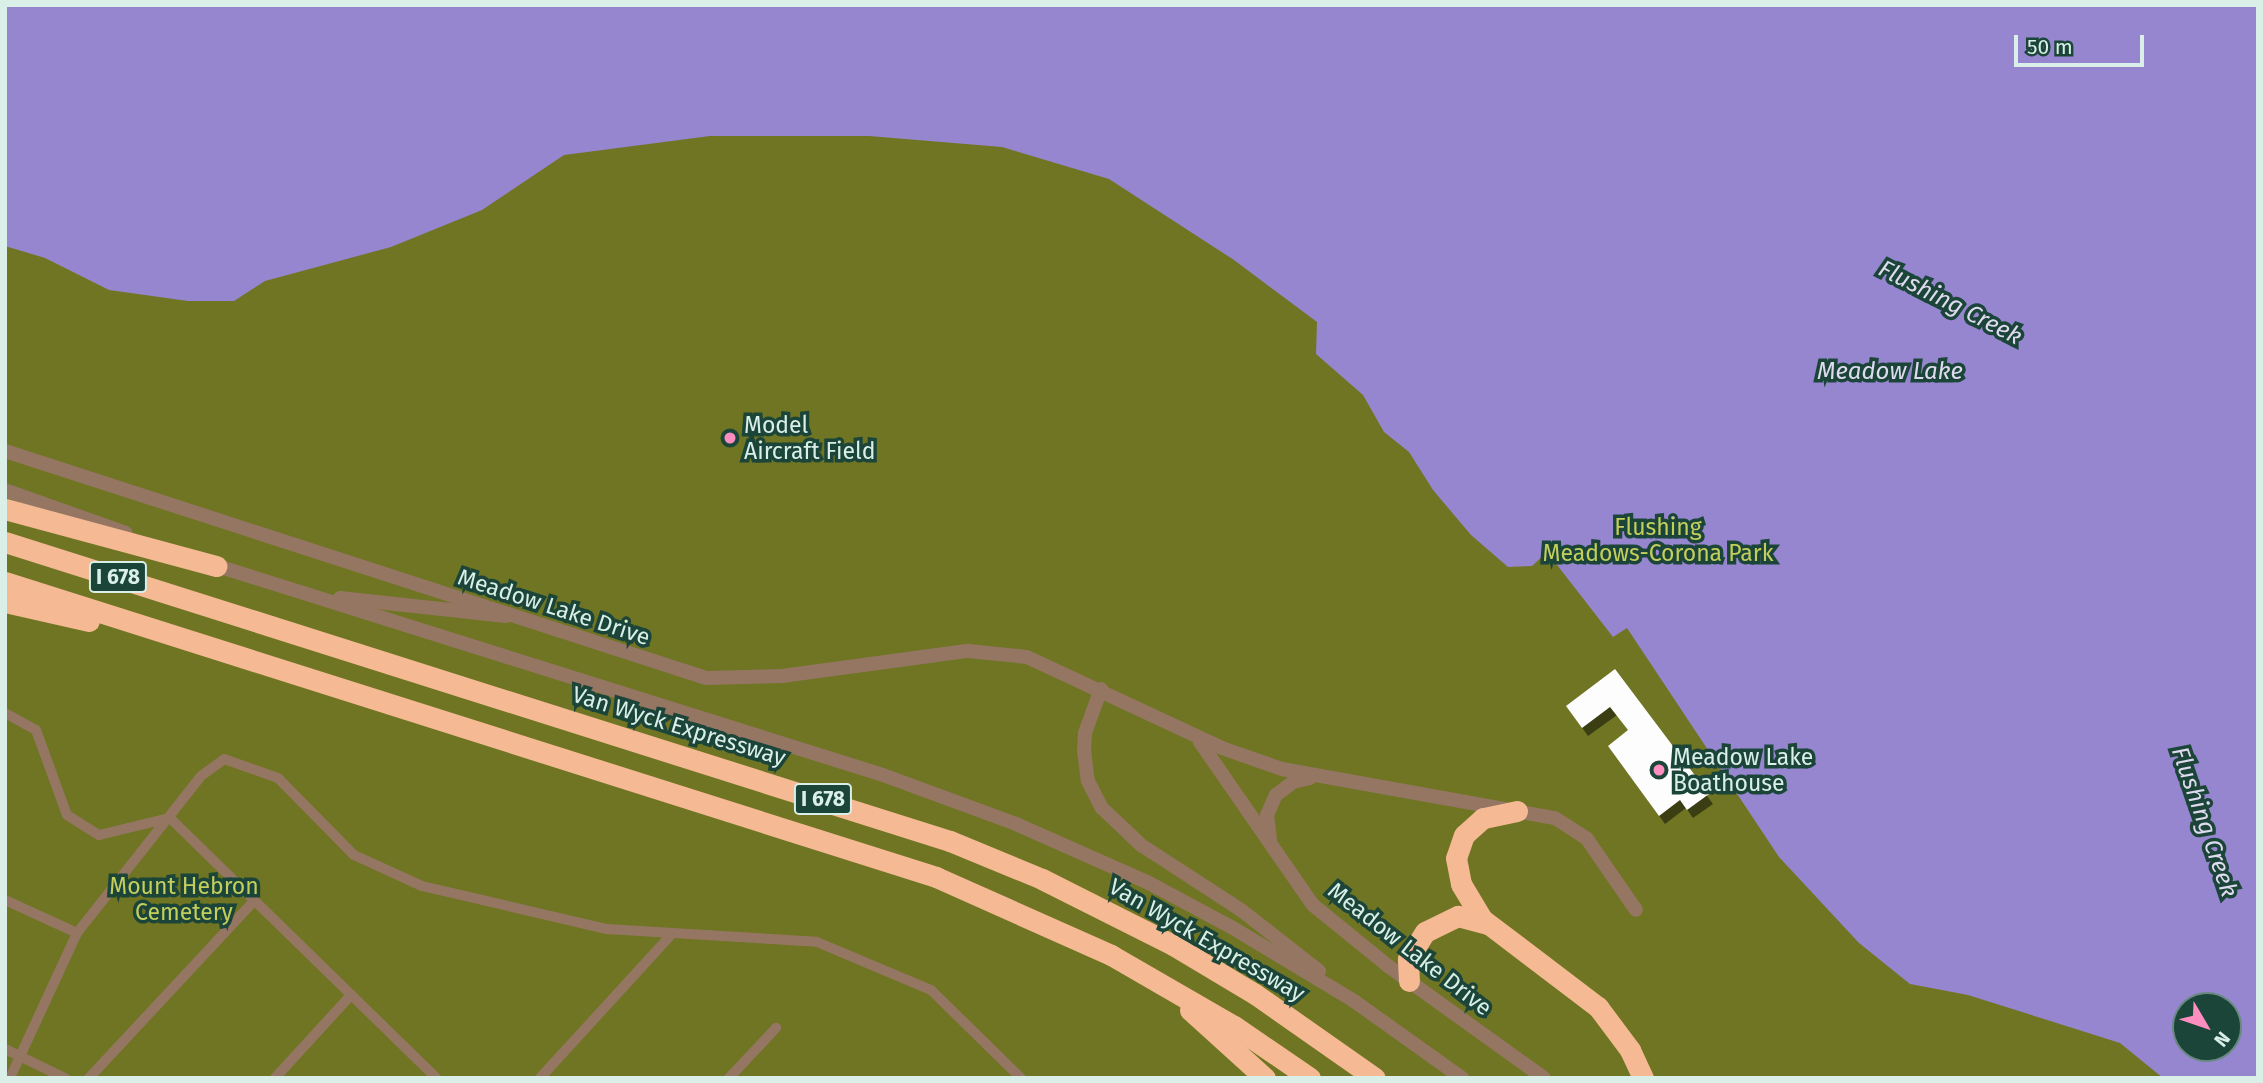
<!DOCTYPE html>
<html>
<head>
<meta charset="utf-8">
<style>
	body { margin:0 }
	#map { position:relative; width:2263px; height:1083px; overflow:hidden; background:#274f44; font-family:"Fira Sans",sans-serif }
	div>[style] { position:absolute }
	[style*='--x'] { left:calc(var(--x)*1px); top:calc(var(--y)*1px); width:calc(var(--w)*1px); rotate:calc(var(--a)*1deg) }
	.green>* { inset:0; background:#6f7522 }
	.water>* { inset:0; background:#9686cf }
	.shadow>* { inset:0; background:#0007 }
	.building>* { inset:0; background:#fdfdfd }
	.service>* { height:10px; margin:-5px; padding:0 5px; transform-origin:5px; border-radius:5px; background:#957663 }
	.minor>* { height:14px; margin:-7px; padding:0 7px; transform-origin:7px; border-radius:7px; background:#957663 }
	.tertiary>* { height:14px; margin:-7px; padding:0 7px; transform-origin:7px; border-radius:7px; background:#957663 }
	.motorway>* { height:21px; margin:-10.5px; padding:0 10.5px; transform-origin:10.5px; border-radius:10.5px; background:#f5b993 }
	.dots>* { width:19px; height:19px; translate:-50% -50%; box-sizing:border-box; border:4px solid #1c453a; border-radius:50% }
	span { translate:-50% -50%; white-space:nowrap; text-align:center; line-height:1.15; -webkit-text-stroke:7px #1c453a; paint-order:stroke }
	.shield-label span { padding:2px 5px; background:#1c453a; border:2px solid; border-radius:5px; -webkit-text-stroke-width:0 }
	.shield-label { font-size:21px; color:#d9efe8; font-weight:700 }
	.poi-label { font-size:23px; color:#d9efe8 }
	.left { translate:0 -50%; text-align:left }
	.park-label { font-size:23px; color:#c4ce5d }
	.street-label { font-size:23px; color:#d9efe8 }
	.water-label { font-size:24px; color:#dfdbef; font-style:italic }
	.frame { position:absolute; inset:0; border:7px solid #d9efe8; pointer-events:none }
	.north { position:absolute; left:2172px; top:992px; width:70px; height:70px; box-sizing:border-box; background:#1c453a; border:2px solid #688980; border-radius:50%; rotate:129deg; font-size:19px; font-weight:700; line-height:28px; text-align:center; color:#d9efe8 }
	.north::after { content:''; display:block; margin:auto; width:24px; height:32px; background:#fd8ebf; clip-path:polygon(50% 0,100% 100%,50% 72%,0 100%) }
	.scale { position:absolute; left:2014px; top:35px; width:130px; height:32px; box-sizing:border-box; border:4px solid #d9efe8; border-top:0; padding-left:9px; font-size:21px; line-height:24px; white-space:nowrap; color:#d9efe8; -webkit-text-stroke:5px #1c453a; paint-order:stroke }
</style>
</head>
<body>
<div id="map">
	<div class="green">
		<i style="clip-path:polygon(evenodd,5px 5px,2258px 5px,2258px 1078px,5px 1078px,5px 5px,2186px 1006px,2228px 1006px,2228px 1048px,2186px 1048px,2186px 1006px)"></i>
	</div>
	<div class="water">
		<i style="clip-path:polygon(evenodd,5px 5px,2258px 5px,2258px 1078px,2163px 1078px,2120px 1043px,1968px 995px,1910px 984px,1859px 943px,1779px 857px,1627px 628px,1613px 637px,1547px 552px,1532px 566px,1508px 567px,1471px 535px,1433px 490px,1409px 452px,1384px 432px,1363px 395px,1316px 354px,1317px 322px,1234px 260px,1109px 179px,1002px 147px,869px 136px,710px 136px,564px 155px,482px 210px,391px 247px,265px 281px,234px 301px,188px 301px,109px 290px,45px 258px,5px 246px,5px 5px,2186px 1006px,2228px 1006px,2228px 1048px,2186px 1048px,2186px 1006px)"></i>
	</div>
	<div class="shadow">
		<i style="clip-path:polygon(1615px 672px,1713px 804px,1693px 818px,1686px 808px,1665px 824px,1616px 755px,1629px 731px,1617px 715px,1588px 736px,1573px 715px)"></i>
	</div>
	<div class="building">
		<i style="clip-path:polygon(1615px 669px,1709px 794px,1687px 810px,1680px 800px,1659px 816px,1608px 746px,1628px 730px,1610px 707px,1582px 728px,1566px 706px)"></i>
	</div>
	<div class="service">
		<i style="--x:5;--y:713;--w:35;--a:29"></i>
		<i style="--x:36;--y:730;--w:90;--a:70"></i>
		<i style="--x:67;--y:815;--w:38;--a:32"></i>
		<i style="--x:99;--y:835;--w:73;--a:-13.5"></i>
		<i style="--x:170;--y:818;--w:372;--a:44.3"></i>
		<i style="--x:5;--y:900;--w:79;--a:24.6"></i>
		<i style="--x:5;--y:1049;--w:67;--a:25.8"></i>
		<i style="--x:10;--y:1078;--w:160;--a:-65.2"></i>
		<i style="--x:77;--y:933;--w:200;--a:-51.7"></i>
		<i style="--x:201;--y:776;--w:29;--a:-36"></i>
		<i style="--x:224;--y:759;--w:57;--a:19.4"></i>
		<i style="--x:278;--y:778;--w:108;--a:45.4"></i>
		<i style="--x:354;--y:855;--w:75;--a:24.5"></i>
		<i style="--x:422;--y:886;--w:190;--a:13.1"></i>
		<i style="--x:607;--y:929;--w:210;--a:3.5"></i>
		<i style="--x:817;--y:942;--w:124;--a:22.8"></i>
		<i style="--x:931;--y:990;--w:126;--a:44.4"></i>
		<i style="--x:89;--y:1078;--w:243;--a:-47"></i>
		<i style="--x:275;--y:1078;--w:113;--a:-47.5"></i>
		<i style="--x:540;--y:1078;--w:195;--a:-47.5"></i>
		<i style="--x:729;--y:1078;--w:69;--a:-46.8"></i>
	</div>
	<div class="minor">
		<i style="--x:5;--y:451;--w:737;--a:17.94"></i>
		<i style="--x:706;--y:678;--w:76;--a:-1.5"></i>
		<i style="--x:782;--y:676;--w:188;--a:-7.7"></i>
		<i style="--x:968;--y:651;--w:59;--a:5.8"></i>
		<i style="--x:1027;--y:657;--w:215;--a:25"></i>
		<i style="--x:1222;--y:748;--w:64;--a:19.3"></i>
		<i style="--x:1282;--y:769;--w:277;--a:10.2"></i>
		<i style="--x:1555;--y:818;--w:38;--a:33"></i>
		<i style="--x:1587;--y:839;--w:86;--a:55.4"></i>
		<i style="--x:1200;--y:742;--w:198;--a:55.3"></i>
		<i style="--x:1313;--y:905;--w:97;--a:39.1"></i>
		<i style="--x:1388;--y:966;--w:192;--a:35.7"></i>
		<i style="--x:1270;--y:839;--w:24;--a:-97"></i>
		<i style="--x:1267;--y:815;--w:22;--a:-66"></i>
		<i style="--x:1276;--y:795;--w:21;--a:-37"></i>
		<i style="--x:1293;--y:782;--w:17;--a:-13"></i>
	</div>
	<div class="tertiary">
		<i style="--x:5;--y:490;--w:128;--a:19.6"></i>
		<i style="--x:211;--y:564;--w:704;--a:17.43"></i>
		<i style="--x:883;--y:775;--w:142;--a:20.2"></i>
		<i style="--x:1016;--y:824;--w:145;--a:23.9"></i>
		<i style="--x:1149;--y:883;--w:95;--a:28.2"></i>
		<i style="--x:1233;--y:928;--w:141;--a:31.1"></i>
		<i style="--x:1354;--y:1001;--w:133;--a:35.5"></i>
		<i style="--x:340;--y:598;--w:167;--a:6.2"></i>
		<i style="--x:1101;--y:689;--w:47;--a:110"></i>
		<i style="--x:1085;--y:733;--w:17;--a:93"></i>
		<i style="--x:1084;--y:750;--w:31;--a:83"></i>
		<i style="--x:1088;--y:781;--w:30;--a:63"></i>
		<i style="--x:1102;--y:808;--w:54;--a:43.5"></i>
		<i style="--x:1141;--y:845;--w:119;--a:33"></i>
		<i style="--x:1241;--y:910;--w:99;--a:38"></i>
	</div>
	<div class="motorway">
		<i style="--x:5;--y:509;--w:219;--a:15.1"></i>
		<i style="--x:5;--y:542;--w:991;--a:17.56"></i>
		<i style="--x:950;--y:841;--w:100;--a:22.4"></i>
		<i style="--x:1042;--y:879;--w:147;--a:26.7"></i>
		<i style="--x:1173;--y:945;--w:96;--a:30.9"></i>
		<i style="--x:1255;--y:994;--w:146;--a:35"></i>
		<i style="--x:5;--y:582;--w:977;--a:17.58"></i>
		<i style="--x:936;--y:877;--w:192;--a:24"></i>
		<i style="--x:1111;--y:955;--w:142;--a:30"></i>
		<i style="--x:1234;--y:1026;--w:92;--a:34.4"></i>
		<i style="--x:5;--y:602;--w:86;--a:12.7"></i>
		<i style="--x:1517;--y:811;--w:35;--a:168"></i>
		<i style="--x:1483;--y:818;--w:25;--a:138"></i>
		<i style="--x:1464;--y:835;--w:24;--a:109"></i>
		<i style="--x:1456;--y:858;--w:26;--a:79"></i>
		<i style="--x:1461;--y:884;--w:41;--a:59"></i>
		<i style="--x:1482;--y:919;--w:146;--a:37.2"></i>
		<i style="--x:1598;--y:1007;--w:54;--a:53.3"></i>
		<i style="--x:1630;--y:1050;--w:31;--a:65"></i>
		<i style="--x:1409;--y:981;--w:22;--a:-93"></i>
		<i style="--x:1408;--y:959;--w:32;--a:-58"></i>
		<i style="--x:1425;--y:932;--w:37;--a:-26"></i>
		<i style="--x:1458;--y:916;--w:30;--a:15"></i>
		<i style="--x:1190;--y:1010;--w:101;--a:42.2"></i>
	</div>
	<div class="dots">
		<i style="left:730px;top:438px;background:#fd8ebf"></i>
		<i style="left:1659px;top:770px;background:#fd8ebf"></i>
	</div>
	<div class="shield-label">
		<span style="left:118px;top:577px">I 678</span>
		<span style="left:823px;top:799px">I 678</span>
	</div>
	<div class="poi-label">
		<span class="left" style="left:744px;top:438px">Model<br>Aircraft Field</span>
		<span class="left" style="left:1673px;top:770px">Meadow Lake<br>Boathouse</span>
	</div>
	<div class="park-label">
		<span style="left:1658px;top:540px">Flushing<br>Meadows-Corona Park</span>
		<span style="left:184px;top:899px">Mount Hebron<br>Cemetery</span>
	</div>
	<div class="street-label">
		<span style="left:554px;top:607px;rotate:18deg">Meadow Lake Drive</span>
		<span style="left:679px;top:726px;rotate:17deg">Van Wyck Expressway</span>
		<span style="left:1207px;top:940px;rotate:30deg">Van Wyck Expressway</span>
		<span style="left:1410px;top:949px;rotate:38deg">Meadow Lake Drive</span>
	</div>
	<div class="water-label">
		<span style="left:1950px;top:303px;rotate:27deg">Flushing Creek</span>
		<span style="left:1890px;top:372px">Meadow Lake</span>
		<span style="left:2204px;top:822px;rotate:71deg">Flushing Creek</span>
	</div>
	<div class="frame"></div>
	<div class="north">N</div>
	<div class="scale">50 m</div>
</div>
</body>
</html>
